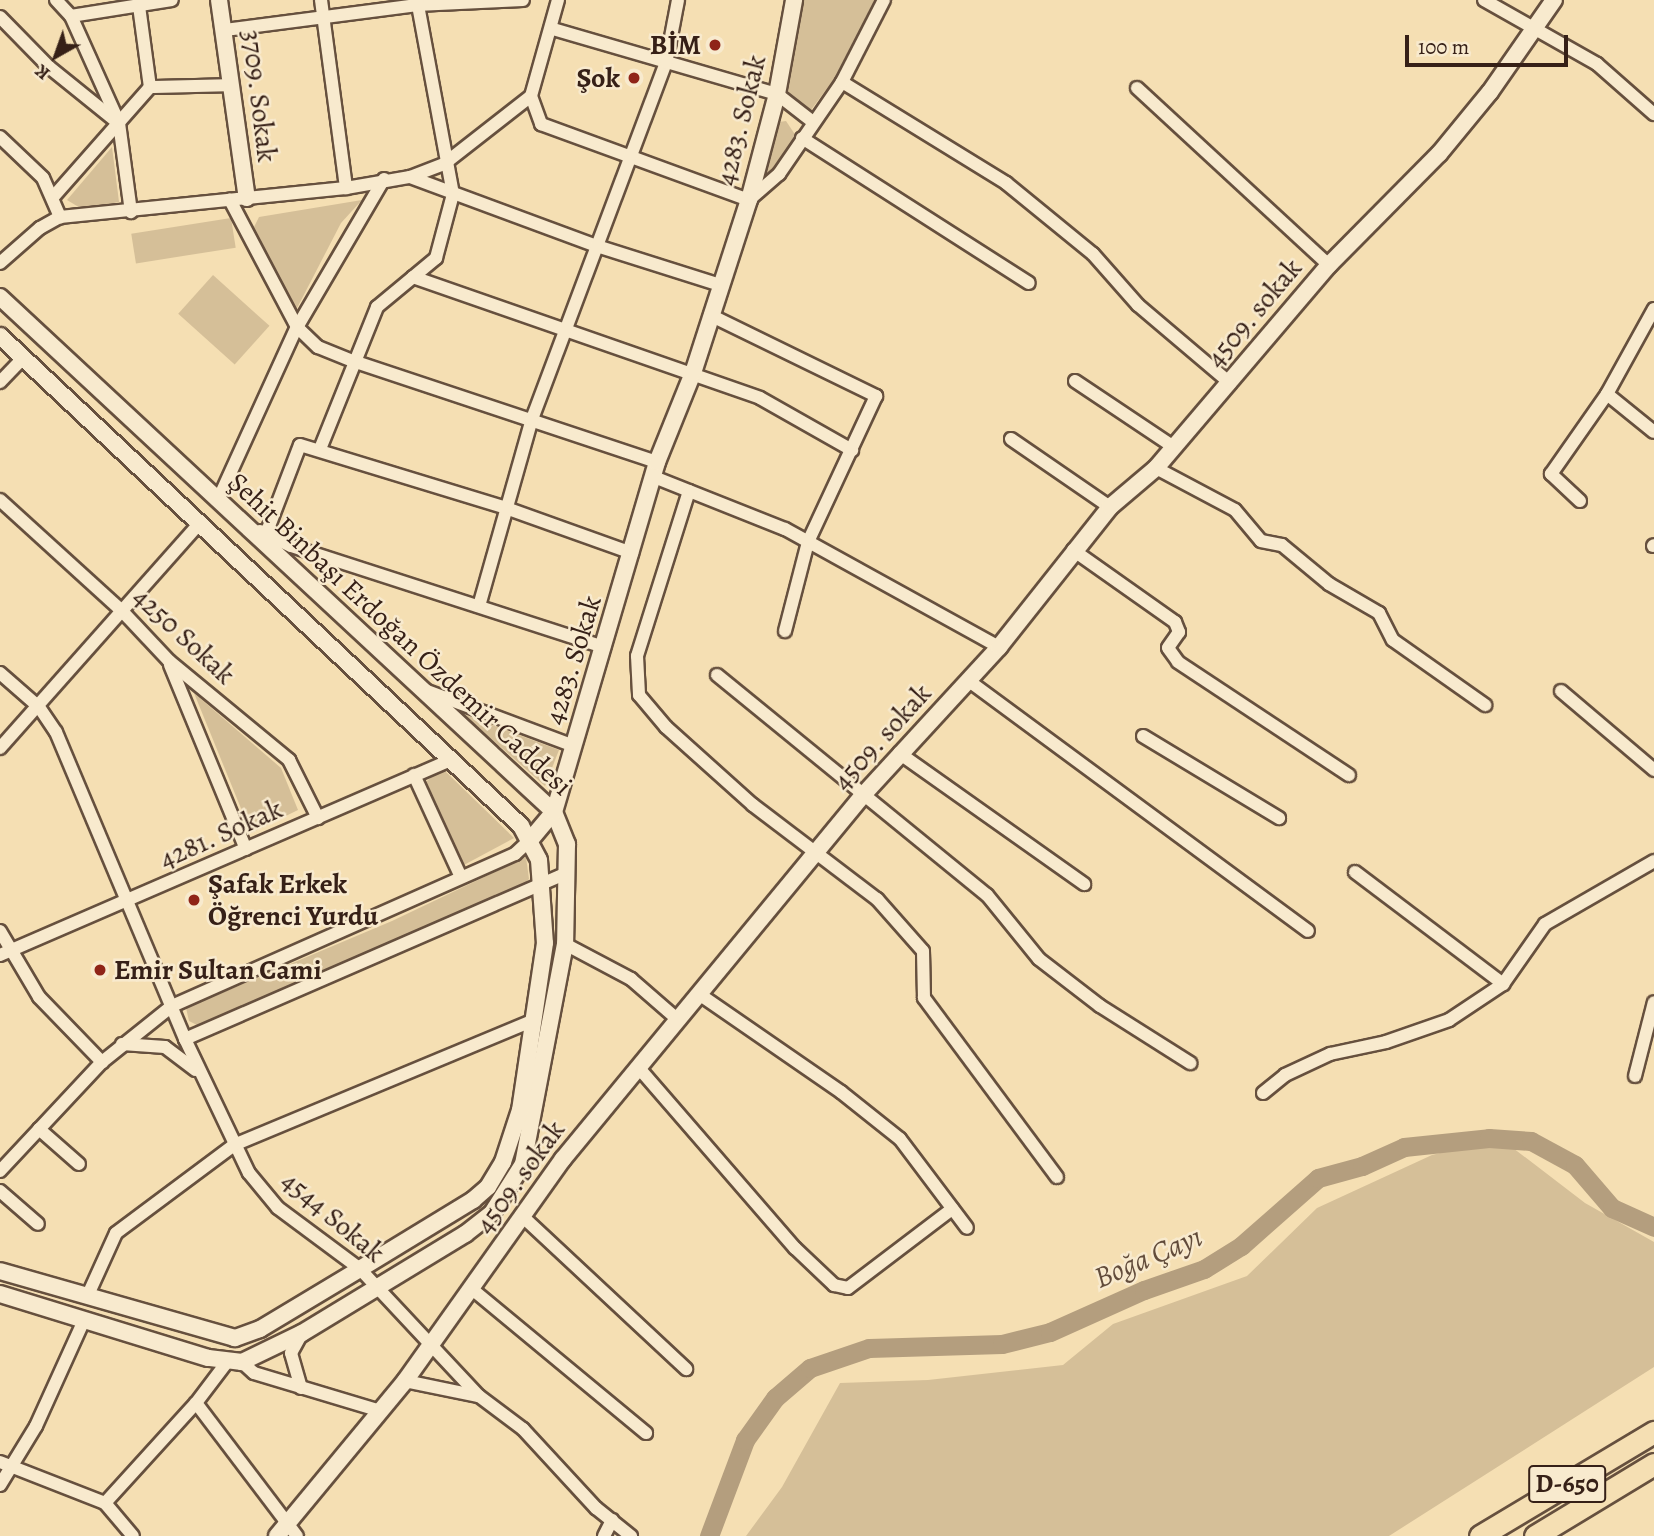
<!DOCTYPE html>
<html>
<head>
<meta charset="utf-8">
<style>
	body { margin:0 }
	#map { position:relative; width:1654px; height:1536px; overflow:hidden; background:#f5dfb3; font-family:Alegreya,serif }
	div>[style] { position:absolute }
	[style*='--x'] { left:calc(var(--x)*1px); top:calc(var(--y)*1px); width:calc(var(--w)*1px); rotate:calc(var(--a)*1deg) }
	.green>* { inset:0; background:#d5bf98; transform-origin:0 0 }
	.river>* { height:19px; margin:-9.5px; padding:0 9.5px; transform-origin:9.5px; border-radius:9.5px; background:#b49e7e }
	.roads { filter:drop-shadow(2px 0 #66503e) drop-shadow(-2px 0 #66503e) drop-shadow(0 2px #66503e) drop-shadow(0 -2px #66503e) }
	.street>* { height:12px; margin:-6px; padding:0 6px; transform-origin:6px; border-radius:6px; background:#f8eace }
	.secondary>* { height:16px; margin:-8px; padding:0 8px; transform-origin:8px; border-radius:8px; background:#f8eace }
	.highway>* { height:21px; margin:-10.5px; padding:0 10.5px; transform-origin:10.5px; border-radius:10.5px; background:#f5dfb3 }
	.dots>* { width:19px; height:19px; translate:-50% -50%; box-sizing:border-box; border:4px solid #f8eace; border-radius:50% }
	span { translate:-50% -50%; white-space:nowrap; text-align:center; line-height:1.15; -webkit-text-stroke:5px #f8eace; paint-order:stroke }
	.shield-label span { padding:2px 5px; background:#f8eace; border:2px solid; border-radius:5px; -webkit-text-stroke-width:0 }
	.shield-label { font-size:26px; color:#362017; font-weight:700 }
	.poi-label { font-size:28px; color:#362017; font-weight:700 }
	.right { translate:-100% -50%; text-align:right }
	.left { translate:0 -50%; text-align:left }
	.street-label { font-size:28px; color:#362017 }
	.water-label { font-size:30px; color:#624c3b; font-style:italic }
	.north { position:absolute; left:21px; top:21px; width:70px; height:70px; -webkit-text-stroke:5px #f8eace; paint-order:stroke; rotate:220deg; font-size:19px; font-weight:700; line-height:28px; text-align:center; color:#362017 }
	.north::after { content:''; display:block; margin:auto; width:24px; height:32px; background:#362017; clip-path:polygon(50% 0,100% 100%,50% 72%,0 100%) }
	.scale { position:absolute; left:1405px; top:35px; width:163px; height:32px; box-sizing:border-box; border:4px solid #362017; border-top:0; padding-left:9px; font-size:21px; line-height:24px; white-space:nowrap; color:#362017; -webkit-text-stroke:5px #f8eace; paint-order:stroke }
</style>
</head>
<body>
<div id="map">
	<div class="green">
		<i style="clip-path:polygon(802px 0,875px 0,839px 72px,811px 110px,786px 91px)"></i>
		<i style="clip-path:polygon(786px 121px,796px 136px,760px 185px,779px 122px)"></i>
		<i style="clip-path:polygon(112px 147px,119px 202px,82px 209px,67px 200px)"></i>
		<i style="clip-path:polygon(362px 200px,341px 223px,295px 312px,254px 227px,259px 217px)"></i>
		<i style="left:231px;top:218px;width:30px;height:101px;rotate:81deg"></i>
		<i style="left:213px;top:275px;width:76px;height:52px;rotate:42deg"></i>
		<i style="clip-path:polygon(194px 693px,281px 768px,298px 810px,251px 833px)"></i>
		<i style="clip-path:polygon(463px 714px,559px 750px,545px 786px)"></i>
		<i style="clip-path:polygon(439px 769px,445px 771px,514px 838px,462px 866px,425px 783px)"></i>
		<i style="clip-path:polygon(526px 857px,529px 879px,517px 891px,197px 1025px,189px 1021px,186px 1008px,392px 921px)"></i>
		<i style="clip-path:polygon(1500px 1138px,1585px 1203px,1654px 1242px,1654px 1367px,1389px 1536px,746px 1536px,782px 1487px,840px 1383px,928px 1380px,1063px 1365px,1113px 1324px,1247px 1276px,1317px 1208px,1432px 1155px)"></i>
	</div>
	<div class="river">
		<i style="--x:709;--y:1536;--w:103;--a:-69.4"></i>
		<i style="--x:745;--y:1440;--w:52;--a:-54.5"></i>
		<i style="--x:775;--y:1398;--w:46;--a:-40.6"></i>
		<i style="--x:810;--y:1368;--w:62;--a:-18.7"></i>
		<i style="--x:869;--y:1348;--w:133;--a:-1.7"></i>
		<i style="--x:1002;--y:1344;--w:49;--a:-14"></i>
		<i style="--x:1050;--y:1332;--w:103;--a:-24.1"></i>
		<i style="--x:1144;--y:1290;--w:64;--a:-19.3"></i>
		<i style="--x:1204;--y:1269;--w:44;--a:-31.9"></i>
		<i style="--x:1241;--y:1246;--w:103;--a:-41.4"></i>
		<i style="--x:1318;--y:1178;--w:46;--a:-15.3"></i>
		<i style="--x:1362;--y:1166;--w:46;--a:-24.3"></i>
		<i style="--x:1404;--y:1147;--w:85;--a:-6"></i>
		<i style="--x:1489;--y:1138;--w:42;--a:4.1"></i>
		<i style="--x:1531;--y:1141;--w:50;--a:28.6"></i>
		<i style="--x:1575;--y:1165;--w:57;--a:49.3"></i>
		<i style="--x:1612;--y:1208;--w:46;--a:24.3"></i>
	</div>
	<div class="roads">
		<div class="street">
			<i style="--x:56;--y:0;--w:22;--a:47"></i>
			<i style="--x:71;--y:16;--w:117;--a:65.8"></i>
			<i style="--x:119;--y:123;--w:90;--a:82.3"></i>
			<i style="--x:321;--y:0;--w:190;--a:82.4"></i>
			<i style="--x:1484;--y:0;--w:130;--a:29.5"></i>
			<i style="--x:1597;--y:64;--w:76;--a:41.3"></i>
			<i style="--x:139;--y:6;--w:82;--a:82.3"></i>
			<i style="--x:71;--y:16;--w:102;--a:-9"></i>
			<i style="--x:0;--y:17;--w:70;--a:45.6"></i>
			<i style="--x:49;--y:67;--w:86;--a:38.9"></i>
			<i style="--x:553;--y:29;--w:233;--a:16.2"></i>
			<i style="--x:777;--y:94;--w:46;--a:37.9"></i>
			<i style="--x:225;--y:30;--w:194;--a:-7.4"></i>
			<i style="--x:417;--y:5;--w:106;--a:-2.7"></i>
			<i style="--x:842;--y:82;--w:193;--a:31.6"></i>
			<i style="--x:1006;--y:183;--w:112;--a:39.2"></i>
			<i style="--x:1093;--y:254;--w:68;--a:48.6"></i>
			<i style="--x:1138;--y:305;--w:121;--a:40.3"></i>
			<i style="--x:1137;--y:88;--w:261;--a:42.7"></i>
			<i style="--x:531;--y:96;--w:30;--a:70"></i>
			<i style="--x:541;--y:124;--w:221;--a:20.1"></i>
			<i style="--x:749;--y:200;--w:40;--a:-41"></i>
			<i style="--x:779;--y:174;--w:112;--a:-55.6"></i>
			<i style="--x:842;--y:82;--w:92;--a:-62.9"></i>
			<i style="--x:0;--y:137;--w:59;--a:43.6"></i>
			<i style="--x:43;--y:178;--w:43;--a:66.4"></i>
			<i style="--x:802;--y:138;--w:269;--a:32.6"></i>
			<i style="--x:410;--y:177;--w:199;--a:20.3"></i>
			<i style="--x:597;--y:246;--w:129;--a:17.6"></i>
			<i style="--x:384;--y:179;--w:172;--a:120.4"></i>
			<i style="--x:297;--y:327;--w:29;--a:44"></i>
			<i style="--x:318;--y:347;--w:38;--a:22"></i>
			<i style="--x:353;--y:361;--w:320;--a:18.4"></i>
			<i style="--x:54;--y:196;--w:145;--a:-48.6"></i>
			<i style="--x:150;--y:87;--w:80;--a:-1.4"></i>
			<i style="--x:0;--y:263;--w:53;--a:-41.2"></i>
			<i style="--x:40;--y:228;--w:23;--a:-29"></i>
			<i style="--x:60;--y:217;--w:287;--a:-5.8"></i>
			<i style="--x:346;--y:188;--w:65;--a:-9.8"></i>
			<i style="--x:410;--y:177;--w:36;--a:-21"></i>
			<i style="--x:444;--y:164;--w:110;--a:-38"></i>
			<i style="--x:531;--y:96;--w:100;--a:-74.3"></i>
			<i style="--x:413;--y:277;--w:367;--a:19.2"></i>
			<i style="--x:760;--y:398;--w:106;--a:29.5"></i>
			<i style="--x:710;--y:315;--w:185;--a:26"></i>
			<i style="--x:876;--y:396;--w:161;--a:115"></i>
			<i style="--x:808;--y:542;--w:92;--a:104.5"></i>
			<i style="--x:1075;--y:381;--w:117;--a:33.8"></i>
			<i style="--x:0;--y:382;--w:33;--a:-46"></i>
			<i style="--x:1607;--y:394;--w:60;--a:39"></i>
			<i style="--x:1011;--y:439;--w:120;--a:34.5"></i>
			<i style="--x:320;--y:449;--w:153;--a:-68.1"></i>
			<i style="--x:377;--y:307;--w:77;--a:-39.7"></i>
			<i style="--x:436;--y:258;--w:66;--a:-75.1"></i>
			<i style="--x:453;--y:194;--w:197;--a:-100.5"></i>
			<i style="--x:1156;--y:468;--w:89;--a:28"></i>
			<i style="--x:1235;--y:510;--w:40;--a:50"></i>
			<i style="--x:1261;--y:541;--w:21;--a:11"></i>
			<i style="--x:1282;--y:545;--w:61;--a:39.7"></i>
			<i style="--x:1329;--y:584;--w:58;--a:30.1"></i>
			<i style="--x:1379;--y:613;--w:30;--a:63"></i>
			<i style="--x:1393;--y:640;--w:113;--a:35.2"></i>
			<i style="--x:654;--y:477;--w:141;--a:21.7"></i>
			<i style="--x:785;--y:529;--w:244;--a:28.9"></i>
			<i style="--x:689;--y:491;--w:173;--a:107.5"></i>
			<i style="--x:637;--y:656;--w:39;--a:87"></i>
			<i style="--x:639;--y:695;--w:42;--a:49.8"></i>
			<i style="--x:666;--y:727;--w:117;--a:41.9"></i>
			<i style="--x:753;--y:805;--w:156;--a:37.2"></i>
			<i style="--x:877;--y:899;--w:69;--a:48.5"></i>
			<i style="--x:923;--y:951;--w:47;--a:88.8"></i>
			<i style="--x:924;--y:998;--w:223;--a:53.4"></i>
			<i style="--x:0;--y:500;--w:166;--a:42.3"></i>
			<i style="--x:123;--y:612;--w:67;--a:46.8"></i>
			<i style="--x:169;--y:661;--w:156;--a:39.5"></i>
			<i style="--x:289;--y:760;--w:65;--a:63.4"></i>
			<i style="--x:218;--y:500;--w:190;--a:-65.5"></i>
			<i style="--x:297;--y:327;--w:144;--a:-117.8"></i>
			<i style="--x:1580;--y:501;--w:40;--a:-137"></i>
			<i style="--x:1551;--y:474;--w:98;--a:-55"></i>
			<i style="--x:1607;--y:394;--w:97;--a:-61.1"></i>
			<i style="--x:260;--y:531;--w:34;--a:26"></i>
			<i style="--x:291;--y:546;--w:329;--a:17.9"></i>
			<i style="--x:266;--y:534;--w:95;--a:-69.1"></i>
			<i style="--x:300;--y:445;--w:215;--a:17"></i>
			<i style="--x:506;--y:508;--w:134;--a:19.7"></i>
			<i style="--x:1653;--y:546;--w:1;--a:-45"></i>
			<i style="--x:1073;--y:550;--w:125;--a:35.2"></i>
			<i style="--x:1175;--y:622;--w:11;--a:68"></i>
			<i style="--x:1179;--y:632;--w:19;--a:125"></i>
			<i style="--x:1168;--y:648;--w:17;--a:54"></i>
			<i style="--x:1178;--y:662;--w:205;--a:33.5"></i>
			<i style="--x:479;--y:606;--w:194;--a:-74.2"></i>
			<i style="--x:532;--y:419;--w:380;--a:-69.4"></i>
			<i style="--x:666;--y:63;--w:64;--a:-79.2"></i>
			<i style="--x:170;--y:665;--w:199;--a:67.6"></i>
			<i style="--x:0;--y:673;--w:52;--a:41.1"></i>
			<i style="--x:39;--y:707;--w:30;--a:56"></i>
			<i style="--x:56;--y:732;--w:333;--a:67.2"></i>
			<i style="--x:185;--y:1039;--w:148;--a:64.5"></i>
			<i style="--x:249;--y:1173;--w:45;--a:50.4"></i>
			<i style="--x:278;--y:1208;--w:102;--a:36.6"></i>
			<i style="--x:360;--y:1269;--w:174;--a:46.9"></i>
			<i style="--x:479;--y:1396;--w:55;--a:36.9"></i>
			<i style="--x:523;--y:1429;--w:108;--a:47.3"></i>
			<i style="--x:596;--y:1508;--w:45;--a:38.7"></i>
			<i style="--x:717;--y:675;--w:348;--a:39.2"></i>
			<i style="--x:987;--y:895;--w:82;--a:50.9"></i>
			<i style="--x:1039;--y:959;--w:77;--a:37.6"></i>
			<i style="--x:1100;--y:1006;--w:107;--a:32.3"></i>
			<i style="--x:969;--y:681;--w:421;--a:36.4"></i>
			<i style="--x:427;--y:691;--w:157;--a:20.5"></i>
			<i style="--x:1561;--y:691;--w:122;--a:40.3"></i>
			<i style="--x:1143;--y:736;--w:159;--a:31.1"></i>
			<i style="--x:0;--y:748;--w:300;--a:-48.4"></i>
			<i style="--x:899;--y:753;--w:227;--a:35.3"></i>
			<i style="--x:414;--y:775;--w:112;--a:65.3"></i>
			<i style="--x:1355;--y:872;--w:186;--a:37.1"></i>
			<i style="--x:0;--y:931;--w:77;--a:59.4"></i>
			<i style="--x:39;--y:997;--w:91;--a:45.9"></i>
			<i style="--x:565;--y:944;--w:75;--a:27.9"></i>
			<i style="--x:631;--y:979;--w:61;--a:41"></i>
			<i style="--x:0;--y:955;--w:491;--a:-23.4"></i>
			<i style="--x:699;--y:994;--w:173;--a:34.6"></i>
			<i style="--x:841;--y:1092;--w:75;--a:38.5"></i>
			<i style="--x:900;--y:1139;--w:111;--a:53"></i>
			<i style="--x:185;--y:1039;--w:417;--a:-23.5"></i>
			<i style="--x:122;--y:1044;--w:43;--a:4"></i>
			<i style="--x:165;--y:1047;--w:38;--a:37"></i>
			<i style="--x:638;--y:1067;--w:240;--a:49.1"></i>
			<i style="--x:795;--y:1248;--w:54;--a:43.5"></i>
			<i style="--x:834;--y:1285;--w:14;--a:12"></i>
			<i style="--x:848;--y:1288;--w:131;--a:-37.2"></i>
			<i style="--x:1635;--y:1076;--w:76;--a:-75.6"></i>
			<i style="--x:1263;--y:1093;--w:28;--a:-39"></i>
			<i style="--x:1285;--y:1075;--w:50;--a:-25"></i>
			<i style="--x:1330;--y:1054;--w:57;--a:-12.1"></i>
			<i style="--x:1386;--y:1042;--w:67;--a:-19.2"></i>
			<i style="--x:1449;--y:1020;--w:65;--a:-33.7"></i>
			<i style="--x:1503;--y:984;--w:73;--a:-55"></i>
			<i style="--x:1545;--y:924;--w:126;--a:-30"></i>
			<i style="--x:39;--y:1129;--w:53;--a:41.2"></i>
			<i style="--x:0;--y:1171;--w:149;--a:-46.9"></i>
			<i style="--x:102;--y:1062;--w:90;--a:-38.7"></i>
			<i style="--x:172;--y:1006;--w:375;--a:-23.9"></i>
			<i style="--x:515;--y:854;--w:22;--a:-43"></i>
			<i style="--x:0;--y:1191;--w:50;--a:41"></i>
			<i style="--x:521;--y:1215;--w:226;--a:43"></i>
			<i style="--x:472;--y:1289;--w:226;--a:39.6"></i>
			<i style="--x:87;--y:1297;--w:70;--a:-65.6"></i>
			<i style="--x:116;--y:1233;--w:147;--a:-36.7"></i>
			<i style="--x:234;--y:1145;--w:323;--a:-22.6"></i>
			<i style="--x:242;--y:1362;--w:16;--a:43"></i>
			<i style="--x:254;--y:1373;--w:133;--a:16.7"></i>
			<i style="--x:405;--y:1381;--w:75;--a:11.6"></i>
			<i style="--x:301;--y:1388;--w:36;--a:-106"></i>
			<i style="--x:291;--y:1353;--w:23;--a:-61"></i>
			<i style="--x:196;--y:1403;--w:167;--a:52.8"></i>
			<i style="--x:0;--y:1462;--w:113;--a:21.3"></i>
			<i style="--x:105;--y:1503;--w:43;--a:49.7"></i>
			<i style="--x:0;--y:1485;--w:69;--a:-58.6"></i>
			<i style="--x:36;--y:1426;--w:116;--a:-65.6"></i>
			<i style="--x:105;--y:1503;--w:135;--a:-47.7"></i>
			<i style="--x:196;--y:1403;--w:51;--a:-52.9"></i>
			<i style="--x:604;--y:1536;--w:18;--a:-63"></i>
		</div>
		<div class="secondary">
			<i style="--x:219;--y:0;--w:200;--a:82"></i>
			<i style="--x:0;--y:297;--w:756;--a:42.91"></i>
			<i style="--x:554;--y:812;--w:35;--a:68"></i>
			<i style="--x:567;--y:844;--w:100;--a:91.1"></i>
			<i style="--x:565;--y:944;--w:224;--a:100.8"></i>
			<i style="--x:523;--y:1164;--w:58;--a:122.3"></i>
			<i style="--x:492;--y:1213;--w:34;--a:142"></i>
			<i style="--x:465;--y:1234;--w:191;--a:148.7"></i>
			<i style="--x:302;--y:1333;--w:67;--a:154.2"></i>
			<i style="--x:242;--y:1362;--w:34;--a:-173"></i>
			<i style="--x:208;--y:1358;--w:218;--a:-162.9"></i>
			<i style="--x:0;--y:336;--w:715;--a:43.24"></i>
			<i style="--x:521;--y:826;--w:38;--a:62"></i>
			<i style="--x:539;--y:860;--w:83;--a:85.9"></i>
			<i style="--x:545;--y:943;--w:169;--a:98.5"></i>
			<i style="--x:520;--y:1110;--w:55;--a:108.1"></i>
			<i style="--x:503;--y:1162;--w:29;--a:121"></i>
			<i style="--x:488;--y:1187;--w:20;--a:139"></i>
			<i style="--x:473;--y:1200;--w:132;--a:148.6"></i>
			<i style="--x:360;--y:1269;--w:117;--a:149"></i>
			<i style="--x:260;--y:1329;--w:27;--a:160"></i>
			<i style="--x:235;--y:1338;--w:244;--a:-164.1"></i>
			<i style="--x:531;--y:839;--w:35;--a:-50"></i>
			<i style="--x:554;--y:812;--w:365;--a:-73.6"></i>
			<i style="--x:657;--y:462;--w:96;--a:-68"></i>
			<i style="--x:693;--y:373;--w:182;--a:-72.1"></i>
			<i style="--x:749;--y:200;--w:110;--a:-75.2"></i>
			<i style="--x:777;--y:94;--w:96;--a:-79.7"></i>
			<i style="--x:277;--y:1536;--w:201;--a:-50.4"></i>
			<i style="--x:405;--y:1381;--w:272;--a:-54.6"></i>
			<i style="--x:563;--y:1159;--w:473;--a:-50.5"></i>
			<i style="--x:864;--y:794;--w:200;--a:-47.4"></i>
			<i style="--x:999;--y:647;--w:179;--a:-51.6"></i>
			<i style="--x:1110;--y:507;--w:60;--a:-40.3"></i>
			<i style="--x:1156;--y:468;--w:267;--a:-49.6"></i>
			<i style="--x:1329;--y:265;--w:156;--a:-45.3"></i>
			<i style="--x:1439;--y:154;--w:80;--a:-50.6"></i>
			<i style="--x:1490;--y:92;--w:112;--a:-55.2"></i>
		</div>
		<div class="highway">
			<i style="--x:1480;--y:1536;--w:203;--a:-30.9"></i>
			<i style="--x:1535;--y:1536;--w:139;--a:-31.2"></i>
		</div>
	</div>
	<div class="dots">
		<i style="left:715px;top:45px;background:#8f2418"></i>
		<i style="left:634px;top:78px;background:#8f2418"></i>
		<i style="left:194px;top:900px;background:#8f2418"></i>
		<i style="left:100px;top:970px;background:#8f2418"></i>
	</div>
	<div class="shield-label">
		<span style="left:1567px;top:1484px">D-650</span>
	</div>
	<div class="poi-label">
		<span class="right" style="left:701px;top:45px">BİM</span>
		<span class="right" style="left:620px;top:78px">Şok</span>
		<span class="left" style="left:208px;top:900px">Şafak Erkek<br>Öğrenci Yurdu</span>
		<span class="left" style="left:114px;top:970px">Emir Sultan Cami</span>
	</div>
	<div class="street-label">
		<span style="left:259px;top:96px;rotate:83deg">3709. Sokak</span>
		<span style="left:741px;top:120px;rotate:-76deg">4283. Sokak</span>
		<span style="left:1254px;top:313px;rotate:-50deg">4509. sokak</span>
		<span style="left:400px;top:634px;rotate:43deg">Şehit Binbaşı Erdoğan Özdemir Caddesi</span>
		<span style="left:184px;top:636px;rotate:43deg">4250 Sokak</span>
		<span style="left:573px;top:660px;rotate:-73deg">4283. Sokak</span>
		<span style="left:882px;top:737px;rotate:-48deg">4509. sokak</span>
		<span style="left:221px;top:834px;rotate:-24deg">4281. Sokak</span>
		<span style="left:520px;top:1177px;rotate:-54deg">4509. sokak</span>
		<span style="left:333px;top:1217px;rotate:40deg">4544 Sokak</span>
	</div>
	<div class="water-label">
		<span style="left:1148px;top:1257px;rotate:-23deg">Boğa Çayı</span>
	</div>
	<div class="north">K</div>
	<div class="scale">100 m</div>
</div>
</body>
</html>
